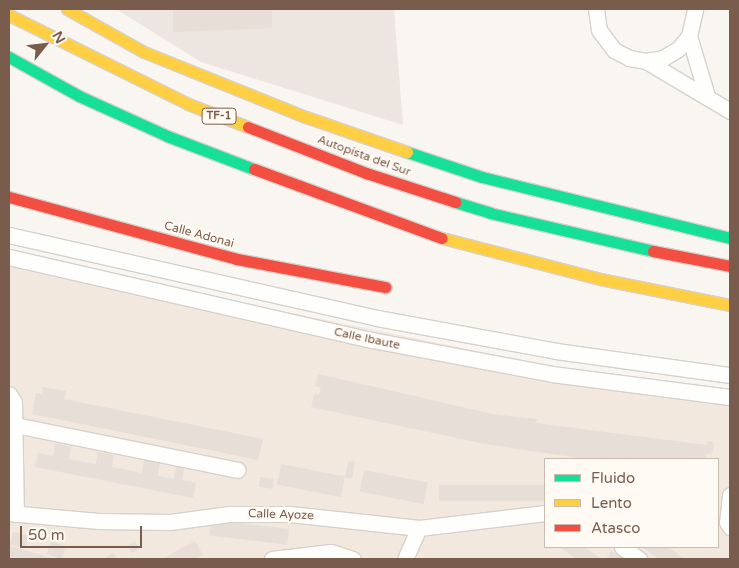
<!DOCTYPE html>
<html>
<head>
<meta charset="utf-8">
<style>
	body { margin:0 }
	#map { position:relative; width:739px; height:568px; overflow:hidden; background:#f9f5f0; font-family:"Varela Round",sans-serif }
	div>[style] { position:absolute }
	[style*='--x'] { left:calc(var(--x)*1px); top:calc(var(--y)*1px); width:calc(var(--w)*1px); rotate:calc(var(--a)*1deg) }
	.residential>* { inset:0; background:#f2e8de }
	.industrial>* { inset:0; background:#ede5e0 }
	.building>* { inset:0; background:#e6ded7; transform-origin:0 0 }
	.roads { filter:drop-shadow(1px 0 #d7d1cb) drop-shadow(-1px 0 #d7d1cb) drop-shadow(0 1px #d7d1cb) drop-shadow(0 -1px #d7d1cb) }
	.street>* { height:15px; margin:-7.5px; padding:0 7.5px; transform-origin:7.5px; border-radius:7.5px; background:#fefefd }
	.fast>* { height:11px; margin:-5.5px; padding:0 5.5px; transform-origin:5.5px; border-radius:5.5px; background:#16e098 }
	.slow>* { height:11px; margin:-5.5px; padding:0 5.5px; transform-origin:5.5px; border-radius:5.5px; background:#ffcf43 }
	.jam>* { height:11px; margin:-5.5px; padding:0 5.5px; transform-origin:5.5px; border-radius:5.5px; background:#f24e42 }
	span { translate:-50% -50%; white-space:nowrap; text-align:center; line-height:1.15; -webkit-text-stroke:4.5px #fffaf3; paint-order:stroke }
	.shield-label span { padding:1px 4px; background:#fffaf3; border:1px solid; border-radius:4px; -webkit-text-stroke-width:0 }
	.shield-label { font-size:11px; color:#7a5c4d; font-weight:700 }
	.street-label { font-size:12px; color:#7a5c4d }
	.frame { position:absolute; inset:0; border:10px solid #7a5c4d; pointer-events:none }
	.legend { position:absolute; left:544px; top:458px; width:175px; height:90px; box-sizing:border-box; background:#fffaf3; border:1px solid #cabbb1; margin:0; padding:6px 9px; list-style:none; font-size:15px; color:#7a5c4d }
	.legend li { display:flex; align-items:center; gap:10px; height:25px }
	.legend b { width:25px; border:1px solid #cabbb1 }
	.north { position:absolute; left:20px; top:20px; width:50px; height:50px; -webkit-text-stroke:4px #fffaf3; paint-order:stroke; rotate:61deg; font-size:14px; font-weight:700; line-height:20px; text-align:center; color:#7a5c4d }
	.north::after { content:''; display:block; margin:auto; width:18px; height:22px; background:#7a5c4d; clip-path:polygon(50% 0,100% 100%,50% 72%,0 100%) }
	.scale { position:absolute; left:20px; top:526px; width:122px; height:22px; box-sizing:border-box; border:2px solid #7a5c4d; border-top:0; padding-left:6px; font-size:15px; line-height:18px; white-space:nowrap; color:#7a5c4d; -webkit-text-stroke:4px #fffaf3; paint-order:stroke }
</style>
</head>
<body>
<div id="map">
	<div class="residential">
		<i style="clip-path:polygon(evenodd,9px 255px,730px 403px,730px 559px,9px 559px,9px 255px,545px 459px,718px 459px,718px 547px,545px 547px,545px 459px)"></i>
	</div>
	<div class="industrial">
		<i style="clip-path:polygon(116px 9px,394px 9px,403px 125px,201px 62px)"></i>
	</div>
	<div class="building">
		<i style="clip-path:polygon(173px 9px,272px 9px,272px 28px,173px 32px)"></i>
		<i style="clip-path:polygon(318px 374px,493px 414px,537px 419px,536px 423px,707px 445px,708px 441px,714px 442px,712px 454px,706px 454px,706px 459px,586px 459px,485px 444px,311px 407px,314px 394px,319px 395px,321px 388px,315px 386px)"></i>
		<i style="clip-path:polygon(43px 387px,66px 391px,64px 399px,263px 439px,258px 460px,32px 414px,36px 393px,42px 394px)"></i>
		<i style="clip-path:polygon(55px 443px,71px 447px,69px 459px,96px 464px,98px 452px,114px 455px,112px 467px,142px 473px,144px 460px,160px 463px,158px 476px,174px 479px,176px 466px,184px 468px,182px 480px,196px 483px,193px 498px,35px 467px,38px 453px,53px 456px)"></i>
		<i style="clip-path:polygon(349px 460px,355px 462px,352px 479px,345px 477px)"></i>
		<i style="left:281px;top:464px;width:65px;height:21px;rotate:11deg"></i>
		<i style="left:364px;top:470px;width:65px;height:22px;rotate:11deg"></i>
		<i style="left:260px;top:477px;width:14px;height:10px;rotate:8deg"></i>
		<i style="left:545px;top:485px;width:16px;height:106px;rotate:90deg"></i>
		<i style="left:289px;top:529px;width:16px;height:78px;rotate:97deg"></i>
		<i style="left:13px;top:532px;width:16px;height:13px;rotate:14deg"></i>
		<i style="left:51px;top:541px;width:16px;height:14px;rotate:18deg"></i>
		<i style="clip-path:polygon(135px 541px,139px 549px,132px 553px,127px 546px)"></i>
		<i style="clip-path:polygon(195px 541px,203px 555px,195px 559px,162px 559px)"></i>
		<i style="clip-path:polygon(9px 546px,56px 559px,9px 559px)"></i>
		<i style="clip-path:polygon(559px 547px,584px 547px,602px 559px,577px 559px)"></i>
		<i style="clip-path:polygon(642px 547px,668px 547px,685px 559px,659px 559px)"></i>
		<i style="clip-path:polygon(611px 551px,623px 559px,606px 559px)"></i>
		<i style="clip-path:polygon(113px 553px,118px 559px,107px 559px,105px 557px)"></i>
	</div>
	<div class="roads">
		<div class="street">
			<i style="--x:596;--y:9;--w:21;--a:82"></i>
			<i style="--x:599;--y:30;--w:25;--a:53"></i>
			<i style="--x:614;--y:50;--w:17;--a:28"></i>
			<i style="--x:629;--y:58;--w:17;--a:10"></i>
			<i style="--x:646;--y:61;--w:17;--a:-10"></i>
			<i style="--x:663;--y:58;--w:17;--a:-31"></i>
			<i style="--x:678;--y:49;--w:17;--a:-50"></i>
			<i style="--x:689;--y:36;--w:28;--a:-77"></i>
			<i style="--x:689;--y:36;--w:63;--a:73.3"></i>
			<i style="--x:646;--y:61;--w:98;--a:30.8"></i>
			<i style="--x:9;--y:235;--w:377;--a:12.7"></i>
			<i style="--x:377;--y:318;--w:182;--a:10.4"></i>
			<i style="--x:556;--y:351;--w:176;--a:7.9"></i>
			<i style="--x:9;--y:257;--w:372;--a:12.9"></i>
			<i style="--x:372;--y:340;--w:183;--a:10.7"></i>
			<i style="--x:552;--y:374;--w:179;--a:7.4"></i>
			<i style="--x:9;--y:394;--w:9;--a:58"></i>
			<i style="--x:14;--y:402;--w:112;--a:89"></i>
			<i style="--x:15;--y:425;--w:227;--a:11.4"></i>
			<i style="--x:730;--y:495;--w:27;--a:96"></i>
			<i style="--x:727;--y:522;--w:6;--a:59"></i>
			<i style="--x:9;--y:513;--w:90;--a:5.1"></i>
			<i style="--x:99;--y:521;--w:71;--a:0.8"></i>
			<i style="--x:170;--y:522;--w:60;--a:-7.7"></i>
			<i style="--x:229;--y:514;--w:61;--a:0"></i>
			<i style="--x:290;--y:514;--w:130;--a:6.2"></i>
			<i style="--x:419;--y:528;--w:127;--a:-6.8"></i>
			<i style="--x:622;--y:547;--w:21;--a:35"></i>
			<i style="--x:272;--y:559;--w:59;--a:-6.8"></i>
			<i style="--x:331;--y:552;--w:23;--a:18"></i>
			<i style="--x:405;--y:559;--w:34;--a:-66"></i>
		</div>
		<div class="fast">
			<i style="--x:9;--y:57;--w:80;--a:29.1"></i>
			<i style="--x:79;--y:96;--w:97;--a:24.4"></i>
			<i style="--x:167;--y:136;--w:93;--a:20.8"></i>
			<i style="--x:407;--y:152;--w:79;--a:18.4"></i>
			<i style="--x:482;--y:177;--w:255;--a:13.8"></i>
			<i style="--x:455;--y:202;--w:37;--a:17"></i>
			<i style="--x:490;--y:213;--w:167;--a:13.1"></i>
		</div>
		<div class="slow">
			<i style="--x:67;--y:9;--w:88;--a:29.2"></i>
			<i style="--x:144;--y:52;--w:175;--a:21.9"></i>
			<i style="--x:306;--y:117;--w:107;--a:19.1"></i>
			<i style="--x:9;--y:15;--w:200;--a:26.4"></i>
			<i style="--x:188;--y:104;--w:64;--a:21"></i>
			<i style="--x:442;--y:238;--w:163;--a:14.5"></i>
			<i style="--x:600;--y:279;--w:133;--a:11.3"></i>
		</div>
		<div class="jam">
			<i style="--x:248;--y:127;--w:127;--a:21.3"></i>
			<i style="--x:366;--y:173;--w:94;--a:18"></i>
			<i style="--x:254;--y:169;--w:200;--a:20.2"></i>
			<i style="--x:9;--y:197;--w:236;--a:15.2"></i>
			<i style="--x:237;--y:259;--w:151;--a:10.7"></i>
			<i style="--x:653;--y:251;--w:78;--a:11"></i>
		</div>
	</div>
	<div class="shield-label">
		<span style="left:219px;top:116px">TF-1</span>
	</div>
	<div class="street-label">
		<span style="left:364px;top:156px;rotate:20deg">Autopista del Sur</span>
		<span style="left:199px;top:235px;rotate:15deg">Calle Adonai</span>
		<span style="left:367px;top:339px;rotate:12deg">Calle Ibaute</span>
		<span style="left:281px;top:515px;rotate:2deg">Calle Ayoze</span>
	</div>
	<div class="frame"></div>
	<ul class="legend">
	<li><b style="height:6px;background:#16e098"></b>Fluido</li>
	<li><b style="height:6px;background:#ffcf43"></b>Lento</li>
	<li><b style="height:6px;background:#f24e42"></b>Atasco</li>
	</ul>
	<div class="north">N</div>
	<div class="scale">50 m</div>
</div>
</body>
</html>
